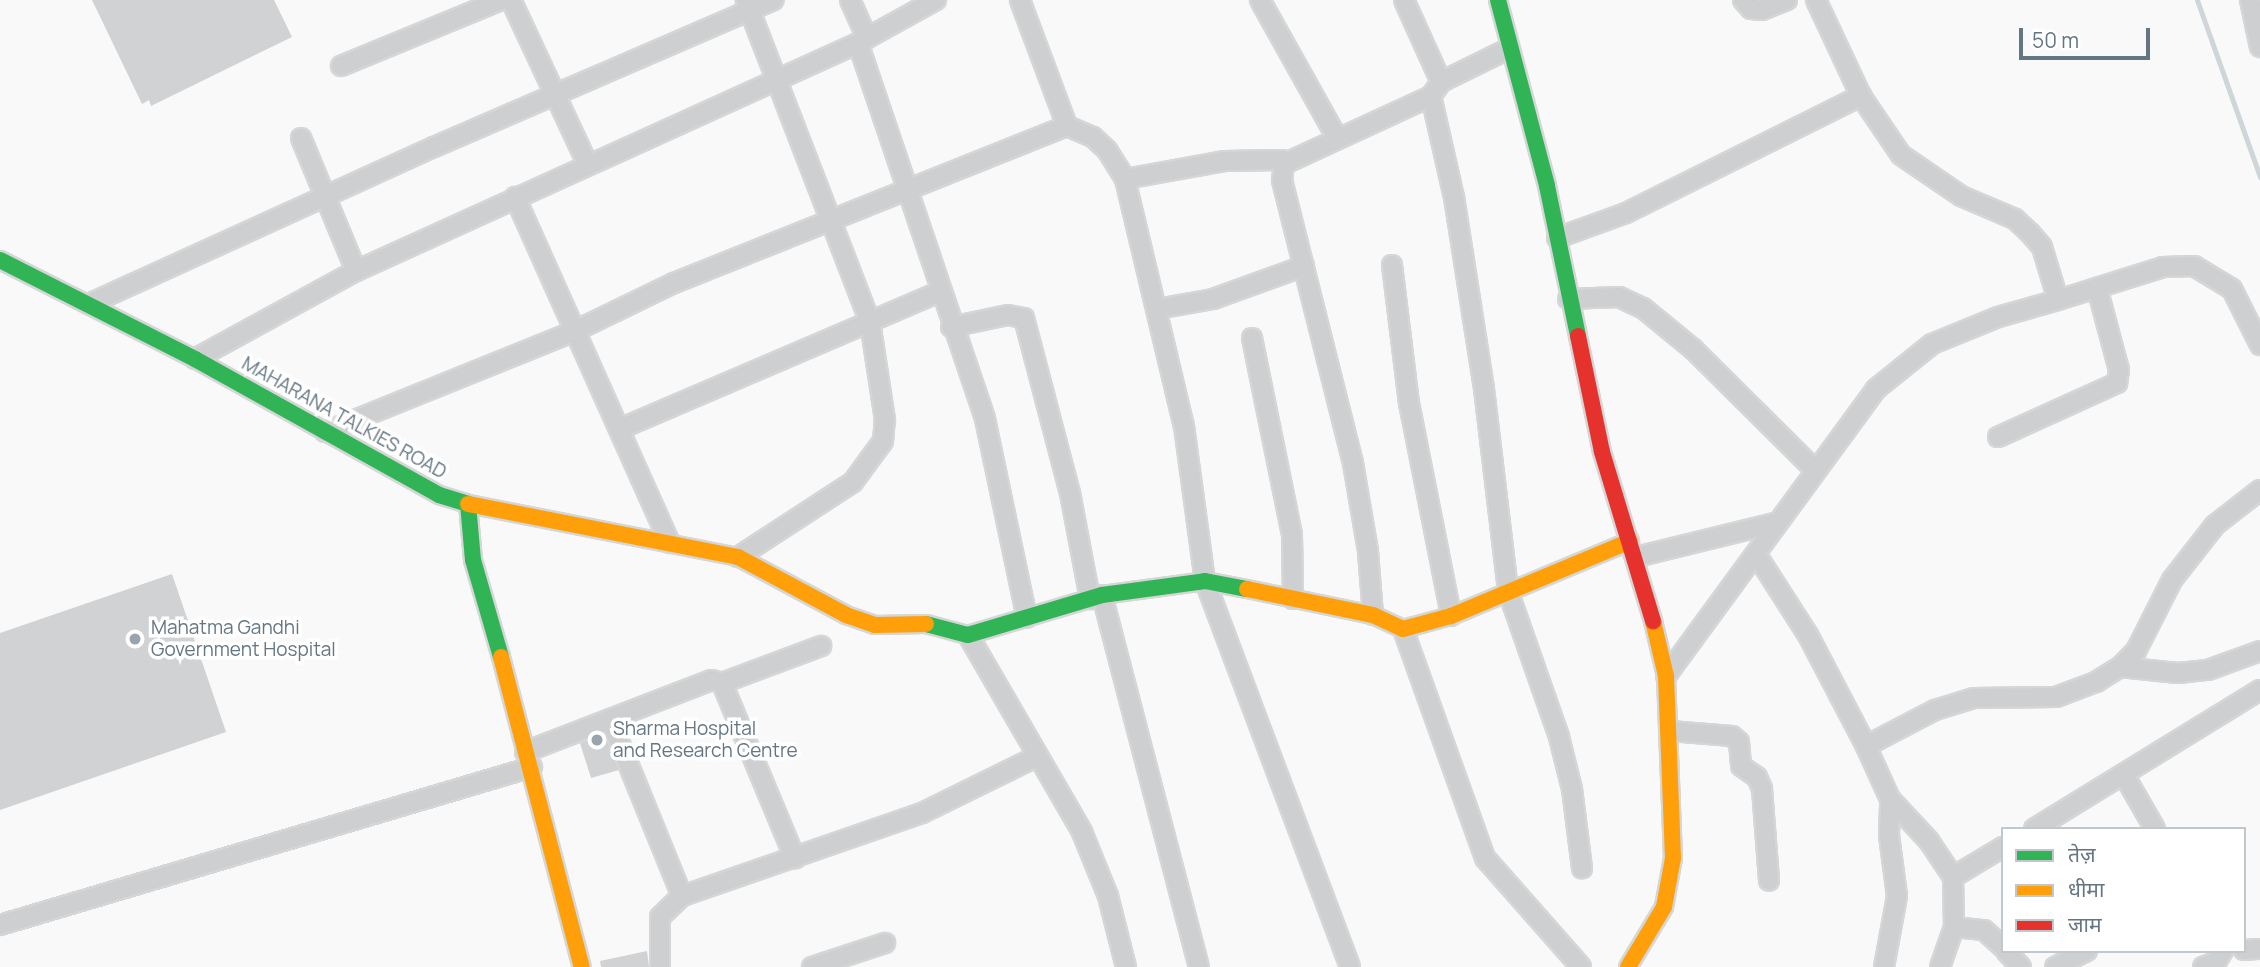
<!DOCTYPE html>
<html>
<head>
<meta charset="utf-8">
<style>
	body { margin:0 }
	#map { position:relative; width:2260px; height:967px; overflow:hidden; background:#f9f9f9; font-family:Manrope,"Noto Sans Devanagari",sans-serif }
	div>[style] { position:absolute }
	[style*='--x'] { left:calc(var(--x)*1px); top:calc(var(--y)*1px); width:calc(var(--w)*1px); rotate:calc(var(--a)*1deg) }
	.stream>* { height:5px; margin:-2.5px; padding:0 2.5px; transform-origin:2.5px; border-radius:2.5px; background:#ced6d9 }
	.building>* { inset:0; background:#d0d2d3 }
	.roads { filter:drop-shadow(2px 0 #d5d6d7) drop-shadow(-2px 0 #d5d6d7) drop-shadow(0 2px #d5d6d7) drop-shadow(0 -2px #d5d6d7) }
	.street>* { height:18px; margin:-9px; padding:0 9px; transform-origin:9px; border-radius:9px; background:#cecfd0 }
	.fast>* { height:16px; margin:-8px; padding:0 8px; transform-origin:8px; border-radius:8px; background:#30b455 }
	.slow>* { height:16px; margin:-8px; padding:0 8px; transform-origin:8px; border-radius:8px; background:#ff9f0a }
	.jam>* { height:16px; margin:-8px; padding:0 8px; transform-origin:8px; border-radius:8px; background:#e5322d }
	.dots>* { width:19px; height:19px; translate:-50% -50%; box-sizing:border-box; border:4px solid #fff; border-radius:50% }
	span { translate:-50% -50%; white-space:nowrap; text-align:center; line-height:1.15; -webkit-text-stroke:7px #fff; paint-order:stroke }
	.street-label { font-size:19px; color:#657683 }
	.poi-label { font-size:19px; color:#657683 }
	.left { translate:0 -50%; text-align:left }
	.legend { position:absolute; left:2001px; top:827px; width:245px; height:126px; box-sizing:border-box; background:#fff; border:2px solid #c1c8cd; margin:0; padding:9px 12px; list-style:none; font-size:21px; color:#657683 }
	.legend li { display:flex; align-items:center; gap:14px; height:35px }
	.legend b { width:35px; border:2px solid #c1c8cd }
	.scale { position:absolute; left:2019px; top:28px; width:131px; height:32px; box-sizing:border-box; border:4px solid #657683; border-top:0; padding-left:9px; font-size:21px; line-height:24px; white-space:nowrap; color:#657683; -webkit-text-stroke:5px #fff; paint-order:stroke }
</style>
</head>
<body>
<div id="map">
	<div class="stream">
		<i style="--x:2197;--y:0;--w:188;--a:70.4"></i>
	</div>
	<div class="building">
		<i style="clip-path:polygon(92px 0,274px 0,292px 37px,151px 106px,149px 100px,142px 104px)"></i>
		<i style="clip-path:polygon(172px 574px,226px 732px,0 810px,0 633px)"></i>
		<i style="clip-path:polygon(604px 734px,619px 770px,591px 778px,580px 743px)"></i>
		<i style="clip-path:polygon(647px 951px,649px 967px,601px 967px,600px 961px)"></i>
	</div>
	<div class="roads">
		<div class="street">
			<i style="--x:511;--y:0;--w:180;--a:65"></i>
			<i style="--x:850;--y:0;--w:42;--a:65.9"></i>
			<i style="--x:1260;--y:0;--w:158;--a:60.8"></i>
			<i style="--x:1404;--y:0;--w:90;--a:65.7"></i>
			<i style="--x:1743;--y:0;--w:12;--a:48"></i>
			<i style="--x:1751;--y:9;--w:11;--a:5"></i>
			<i style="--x:1762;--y:10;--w:27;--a:-22"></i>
			<i style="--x:2250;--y:0;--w:48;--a:78"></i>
			<i style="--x:858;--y:43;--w:397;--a:71.3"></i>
			<i style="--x:985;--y:419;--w:203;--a:78.1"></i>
			<i style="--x:341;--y:66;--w:173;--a:-22.4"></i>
			<i style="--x:1431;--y:96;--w:104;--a:77.2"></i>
			<i style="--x:1454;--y:197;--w:194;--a:81.1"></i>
			<i style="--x:1484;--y:389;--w:203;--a:83.2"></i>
			<i style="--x:1508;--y:591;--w:155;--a:70.7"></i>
			<i style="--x:1559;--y:737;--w:54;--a:76"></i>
			<i style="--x:1572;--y:789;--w:80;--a:82.8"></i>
			<i style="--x:1861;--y:96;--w:71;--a:55.9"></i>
			<i style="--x:1901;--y:155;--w:73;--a:34.3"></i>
			<i style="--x:1961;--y:196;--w:59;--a:23.1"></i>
			<i style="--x:2015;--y:219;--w:21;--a:43"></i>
			<i style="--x:2030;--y:233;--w:18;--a:49"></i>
			<i style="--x:2042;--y:247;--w:55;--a:73.2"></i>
			<i style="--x:2058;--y:300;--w:110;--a:-17.4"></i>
			<i style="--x:2163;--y:267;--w:31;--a:-2"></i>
			<i style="--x:2194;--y:266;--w:44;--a:31.2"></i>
			<i style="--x:2232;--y:289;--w:63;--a:63.4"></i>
			<i style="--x:1067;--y:126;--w:28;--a:23"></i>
			<i style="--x:1093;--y:137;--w:19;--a:43"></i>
			<i style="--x:1107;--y:150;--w:34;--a:58"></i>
			<i style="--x:1125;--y:179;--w:254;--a:76.6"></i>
			<i style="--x:1184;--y:426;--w:156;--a:82.3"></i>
			<i style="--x:1205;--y:581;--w:412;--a:69.4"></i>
			<i style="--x:301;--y:138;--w:144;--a:67.5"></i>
			<i style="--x:1125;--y:179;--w:102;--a:-10.2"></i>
			<i style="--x:1225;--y:161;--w:57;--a:-1"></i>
			<i style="--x:1282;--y:160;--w:4;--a:63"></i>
			<i style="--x:515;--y:197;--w:379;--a:65.9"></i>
			<i style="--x:1557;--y:238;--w:73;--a:-19.9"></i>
			<i style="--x:1626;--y:213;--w:263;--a:-26.5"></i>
			<i style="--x:1861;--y:96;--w:106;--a:-115.1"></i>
			<i style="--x:1392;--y:265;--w:139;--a:83"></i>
			<i style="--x:1409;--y:403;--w:217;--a:78.8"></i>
			<i style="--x:1568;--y:299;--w:51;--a:-2.2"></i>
			<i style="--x:1619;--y:297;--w:26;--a:25"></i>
			<i style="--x:1643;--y:308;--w:65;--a:39.4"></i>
			<i style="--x:1693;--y:349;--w:170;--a:44.8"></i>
			<i style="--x:89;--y:304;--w:379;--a:-24.5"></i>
			<i style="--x:434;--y:147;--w:370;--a:-23.4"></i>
			<i style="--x:1157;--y:309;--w:57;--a:-10.1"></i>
			<i style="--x:1213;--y:299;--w:97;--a:-19.9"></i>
			<i style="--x:951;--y:327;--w:58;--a:-11.9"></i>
			<i style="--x:1008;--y:315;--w:16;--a:11"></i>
			<i style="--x:1024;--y:318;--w:181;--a:75.3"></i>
			<i style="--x:1070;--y:493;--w:108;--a:79.3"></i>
			<i style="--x:1252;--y:338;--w:201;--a:78.5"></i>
			<i style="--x:1292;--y:535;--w:64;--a:89.1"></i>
			<i style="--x:195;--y:359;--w:183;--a:-28.7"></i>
			<i style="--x:356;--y:271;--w:551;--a:-24.43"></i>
			<i style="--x:858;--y:43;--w:89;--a:-28.9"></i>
			<i style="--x:622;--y:428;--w:345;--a:-23.2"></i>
			<i style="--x:325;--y:432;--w:270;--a:-22"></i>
			<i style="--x:575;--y:331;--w:110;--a:-25.9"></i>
			<i style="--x:674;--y:283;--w:423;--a:-21.8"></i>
			<i style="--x:1067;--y:126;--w:134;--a:-110.5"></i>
			<i style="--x:1998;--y:437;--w:131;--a:-24.4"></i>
			<i style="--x:2117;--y:383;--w:13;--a:-81"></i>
			<i style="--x:2119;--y:370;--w:85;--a:-105"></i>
			<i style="--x:1756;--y:554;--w:96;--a:57.3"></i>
			<i style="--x:1808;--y:635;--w:125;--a:62.4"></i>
			<i style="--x:738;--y:557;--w:137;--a:-33.1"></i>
			<i style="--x:853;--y:482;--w:51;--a:-53.8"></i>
			<i style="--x:883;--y:441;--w:21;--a:-85"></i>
			<i style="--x:885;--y:420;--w:99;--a:-98.7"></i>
			<i style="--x:870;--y:322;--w:345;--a:-111.1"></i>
			<i style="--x:1636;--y:557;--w:146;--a:-13.8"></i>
			<i style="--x:1102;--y:595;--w:384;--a:75.4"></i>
			<i style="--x:1373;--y:615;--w:64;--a:-94.5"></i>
			<i style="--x:1368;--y:551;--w:89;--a:-99.7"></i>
			<i style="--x:1353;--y:463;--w:292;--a:-104.1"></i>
			<i style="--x:1282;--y:180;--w:16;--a:-83"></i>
			<i style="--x:1284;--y:164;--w:162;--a:-24.8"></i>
			<i style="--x:1431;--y:96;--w:17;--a:-54"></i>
			<i style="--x:1441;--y:82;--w:75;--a:-26.2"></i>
			<i style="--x:1403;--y:629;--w:243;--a:70.3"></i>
			<i style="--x:1485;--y:858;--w:145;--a:48.6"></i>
			<i style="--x:968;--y:635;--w:228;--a:59.9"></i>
			<i style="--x:1082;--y:832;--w:69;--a:67.9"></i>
			<i style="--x:1108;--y:896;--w:73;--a:75.8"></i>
			<i style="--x:2120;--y:667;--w:58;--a:5.9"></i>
			<i style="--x:2178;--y:673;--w:30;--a:-6"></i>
			<i style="--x:2208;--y:670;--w:55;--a:-20.1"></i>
			<i style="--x:1666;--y:676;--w:356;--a:-53.8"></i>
			<i style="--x:1876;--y:389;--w:72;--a:-38.8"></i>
			<i style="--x:1932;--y:344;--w:71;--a:-22.2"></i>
			<i style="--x:1998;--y:317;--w:62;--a:-15.8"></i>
			<i style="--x:722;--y:683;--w:106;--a:-20.5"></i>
			<i style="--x:610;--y:719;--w:191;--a:67.9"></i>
			<i style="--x:1670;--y:731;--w:62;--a:4.6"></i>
			<i style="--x:1732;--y:736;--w:9;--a:41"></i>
			<i style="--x:1739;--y:742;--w:24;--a:85"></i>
			<i style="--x:1741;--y:766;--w:19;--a:35"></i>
			<i style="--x:1757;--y:777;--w:13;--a:67"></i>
			<i style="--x:1762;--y:789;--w:92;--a:85.6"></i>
			<i style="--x:525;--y:752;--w:200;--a:-21.1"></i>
			<i style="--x:712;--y:680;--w:10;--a:17"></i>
			<i style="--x:722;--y:683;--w:190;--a:67.4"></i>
			<i style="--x:2124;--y:775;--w:62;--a:60.1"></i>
			<i style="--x:2034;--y:829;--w:265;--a:-31.6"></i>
			<i style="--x:1953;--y:877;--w:58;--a:-31"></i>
			<i style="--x:0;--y:925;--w:555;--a:-16.54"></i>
			<i style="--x:1954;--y:927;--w:30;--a:6"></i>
			<i style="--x:1984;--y:930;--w:25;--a:42"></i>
			<i style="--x:2244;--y:950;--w:16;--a:-4"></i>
			<i style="--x:2006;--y:951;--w:22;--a:47"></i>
			<i style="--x:660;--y:967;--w:50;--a:-90"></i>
			<i style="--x:660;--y:917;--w:30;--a:-44"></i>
			<i style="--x:682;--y:896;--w:254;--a:-19.1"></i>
			<i style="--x:922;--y:813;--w:129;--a:-26.2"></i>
			<i style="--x:812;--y:967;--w:77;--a:-18.2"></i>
			<i style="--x:1884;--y:967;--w:72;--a:-79.6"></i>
			<i style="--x:1897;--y:896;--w:62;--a:-97.5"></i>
			<i style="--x:1889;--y:835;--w:36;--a:-88"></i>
			<i style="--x:1940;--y:967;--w:42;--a:-70.7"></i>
			<i style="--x:1954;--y:927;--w:50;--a:-91.1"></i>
			<i style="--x:1953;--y:877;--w:43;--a:-123.7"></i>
			<i style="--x:1929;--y:841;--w:57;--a:-132.9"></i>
			<i style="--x:1890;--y:799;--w:58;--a:-114.4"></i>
			<i style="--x:1866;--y:746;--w:78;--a:-27.6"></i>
			<i style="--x:1935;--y:710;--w:41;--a:-17.1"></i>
			<i style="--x:1974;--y:698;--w:82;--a:-0.7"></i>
			<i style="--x:2056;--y:697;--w:43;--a:-20.6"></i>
			<i style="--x:2096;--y:682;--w:28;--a:-32"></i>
			<i style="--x:2120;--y:667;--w:23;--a:-45"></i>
			<i style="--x:2136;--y:651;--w:80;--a:-63.1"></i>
			<i style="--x:2172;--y:580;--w:70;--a:-52"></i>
			<i style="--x:2215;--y:525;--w:57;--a:-37.9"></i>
			<i style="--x:2055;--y:967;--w:36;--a:-27"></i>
			<i style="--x:2203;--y:967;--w:14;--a:-21"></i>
			<i style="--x:2216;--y:962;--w:13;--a:-58"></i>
		</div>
		<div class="fast">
			<i style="--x:1498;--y:0;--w:192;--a:75.2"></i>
			<i style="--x:1547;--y:186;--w:153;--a:78.3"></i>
			<i style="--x:0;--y:260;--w:219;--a:26.9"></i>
			<i style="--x:195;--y:359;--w:279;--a:29.1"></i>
			<i style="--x:439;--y:495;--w:30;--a:17"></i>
			<i style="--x:468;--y:504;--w:56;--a:84.9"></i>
			<i style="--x:473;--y:560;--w:101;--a:73.9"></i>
			<i style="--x:926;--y:624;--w:43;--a:14.7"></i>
			<i style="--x:968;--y:635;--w:140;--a:-16.6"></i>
			<i style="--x:1102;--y:595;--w:104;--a:-7.7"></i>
			<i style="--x:1205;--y:581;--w:43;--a:10.8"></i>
		</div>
		<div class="slow">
			<i style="--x:468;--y:504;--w:275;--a:11.1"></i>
			<i style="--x:738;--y:557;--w:123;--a:28.2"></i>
			<i style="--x:846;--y:615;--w:31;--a:19"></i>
			<i style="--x:875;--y:625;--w:51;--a:-1.1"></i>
			<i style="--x:1247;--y:589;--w:129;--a:11.7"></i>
			<i style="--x:1373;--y:615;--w:33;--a:25"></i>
			<i style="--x:1403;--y:629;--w:50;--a:-15.2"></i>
			<i style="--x:1451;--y:616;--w:194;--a:-22.7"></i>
			<i style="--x:501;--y:657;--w:320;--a:75.4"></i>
			<i style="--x:1628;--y:967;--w:70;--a:-59"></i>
			<i style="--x:1664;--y:907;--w:50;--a:-79.6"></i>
			<i style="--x:1673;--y:858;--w:182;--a:-92.2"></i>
			<i style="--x:1666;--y:676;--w:57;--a:-103.3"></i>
		</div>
		<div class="jam">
			<i style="--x:1578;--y:336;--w:118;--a:78.3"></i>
			<i style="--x:1602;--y:452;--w:177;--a:73.2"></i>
		</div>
	</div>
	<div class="dots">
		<i style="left:135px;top:639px;background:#99a4ac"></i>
		<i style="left:597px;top:740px;background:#99a4ac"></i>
	</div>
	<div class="street-label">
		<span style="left:344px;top:418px;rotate:29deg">MAHARANA TALKIES ROAD</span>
	</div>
	<div class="poi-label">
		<span class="left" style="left:151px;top:639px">Mahatma Gandhi<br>Government Hospital</span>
		<span class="left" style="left:613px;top:740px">Sharma Hospital<br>and Research Centre</span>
	</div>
	<ul class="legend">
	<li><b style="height:9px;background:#30b455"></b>तेज़</li>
	<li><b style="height:9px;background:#ff9f0a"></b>धीमा</li>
	<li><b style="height:9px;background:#e5322d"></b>जाम</li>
	</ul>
	<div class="scale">50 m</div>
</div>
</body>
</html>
